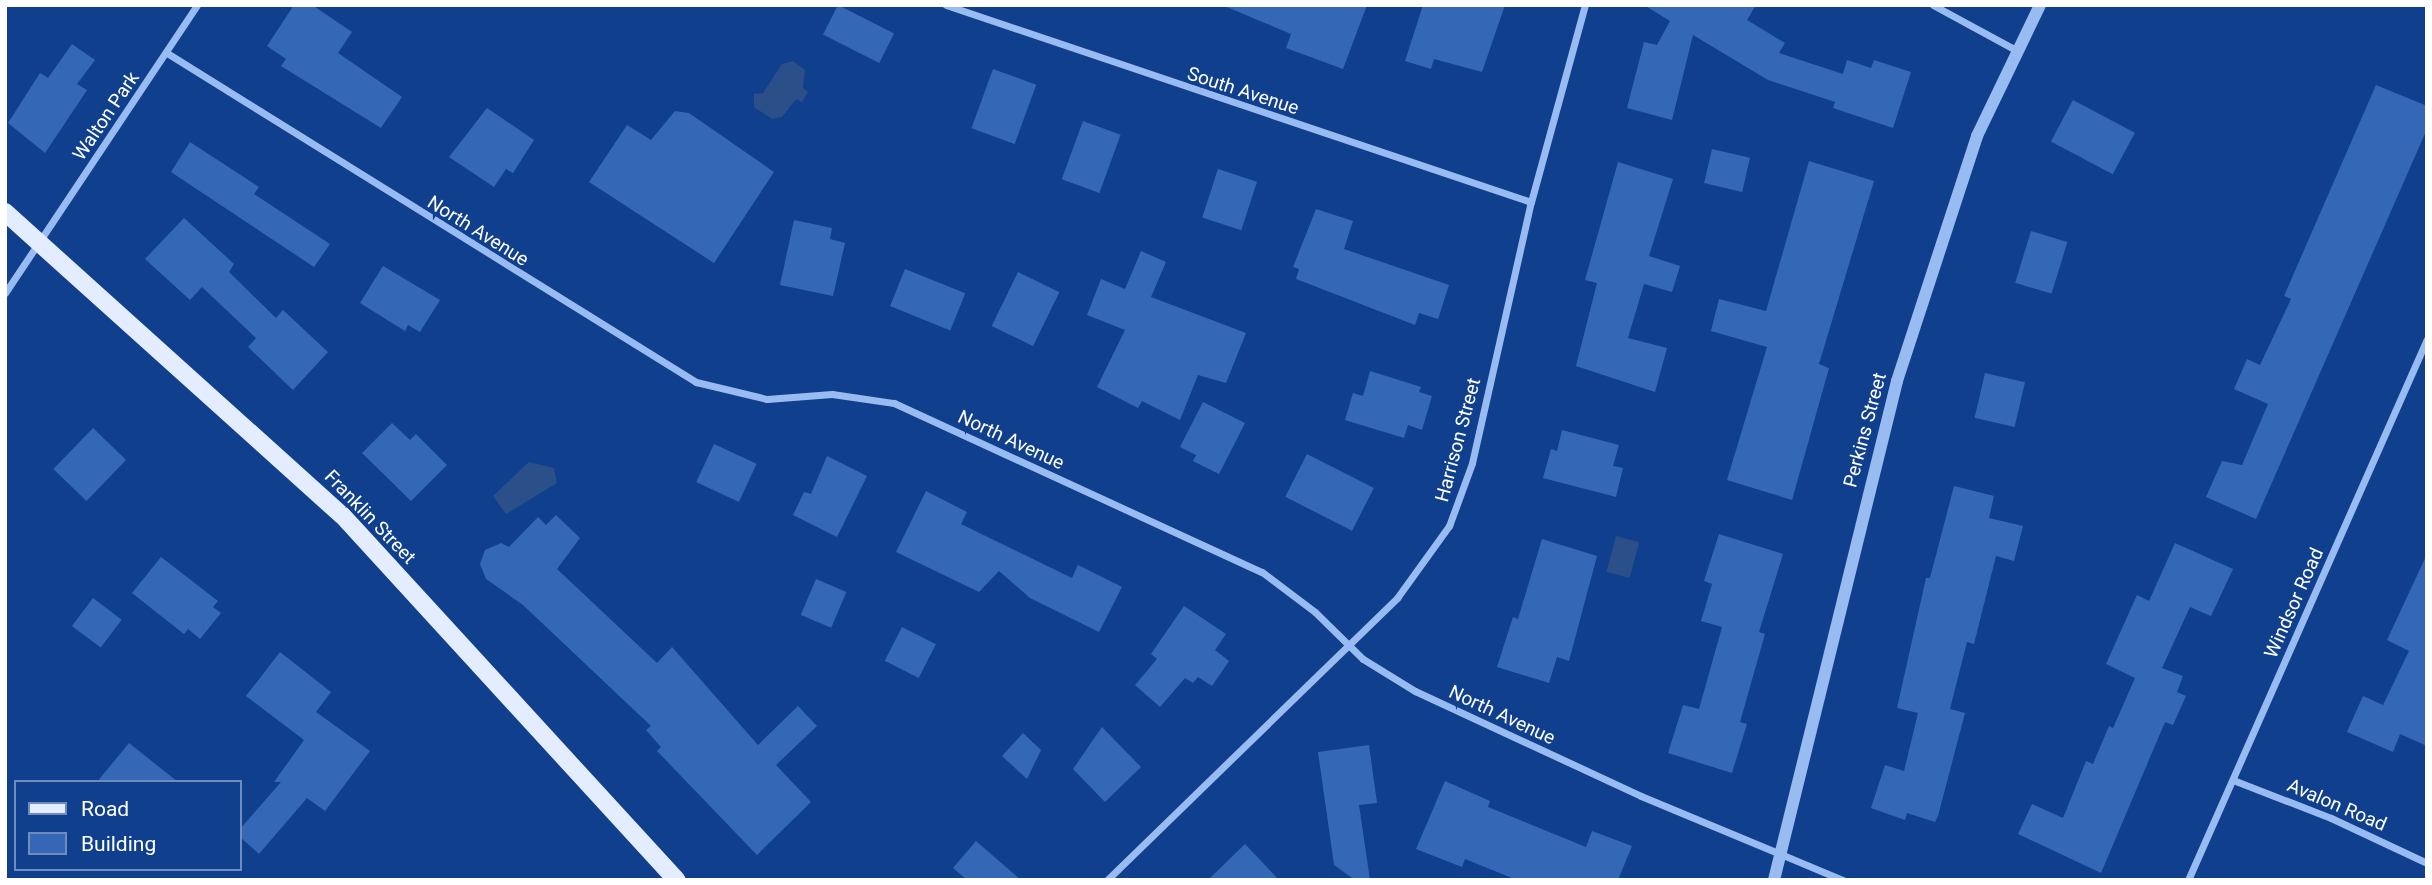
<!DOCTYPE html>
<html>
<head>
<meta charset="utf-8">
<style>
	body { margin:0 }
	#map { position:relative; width:2432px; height:885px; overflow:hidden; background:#10408d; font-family:Roboto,sans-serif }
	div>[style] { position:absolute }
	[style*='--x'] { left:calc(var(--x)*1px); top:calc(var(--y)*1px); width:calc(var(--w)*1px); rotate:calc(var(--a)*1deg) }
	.water>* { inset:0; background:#2b4f89; transform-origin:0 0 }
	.building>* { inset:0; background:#3467b5; transform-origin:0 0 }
	.minor>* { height:7px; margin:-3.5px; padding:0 3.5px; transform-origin:3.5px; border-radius:3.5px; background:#98bcf2 }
	.tertiary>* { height:12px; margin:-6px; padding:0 6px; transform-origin:6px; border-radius:6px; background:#98bcf2 }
	.primary>* { height:18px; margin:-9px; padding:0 9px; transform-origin:9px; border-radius:9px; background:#e3edff }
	span { translate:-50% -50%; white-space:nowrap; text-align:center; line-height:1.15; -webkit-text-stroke:7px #10408d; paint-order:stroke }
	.street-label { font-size:19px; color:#fff }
	.frame { position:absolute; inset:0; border:7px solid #fff; pointer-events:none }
	.legend { position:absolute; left:14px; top:780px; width:228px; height:91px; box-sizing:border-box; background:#10408d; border:2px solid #708cbb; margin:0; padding:9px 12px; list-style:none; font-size:21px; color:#fff }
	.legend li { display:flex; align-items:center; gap:14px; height:35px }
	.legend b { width:35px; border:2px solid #708cbb }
</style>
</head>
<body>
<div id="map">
	<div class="water">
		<i style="clip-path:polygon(793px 61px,805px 70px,803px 88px,808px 92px,802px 102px,796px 99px,782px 117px,772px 119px,754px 107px,754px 94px,763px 93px,782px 64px)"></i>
		<i style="clip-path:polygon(529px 462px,554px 468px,557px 483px,506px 514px,493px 496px)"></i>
		<i style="left:1616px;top:536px;width:24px;height:37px;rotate:15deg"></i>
	</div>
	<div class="building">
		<i style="clip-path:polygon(294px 5px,312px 5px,352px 32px,338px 53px,402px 97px,381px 128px,281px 66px,286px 59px,267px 46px)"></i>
		<i style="left:838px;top:5px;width:63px;height:33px;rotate:27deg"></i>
		<i style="clip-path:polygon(1222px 5px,1367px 5px,1343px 69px,1286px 48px,1291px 34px)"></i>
		<i style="clip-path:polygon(1423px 5px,1505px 5px,1482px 72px,1434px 59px,1431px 69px,1405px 61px)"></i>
		<i style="clip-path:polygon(1644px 5px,1756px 5px,1747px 20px,1785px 43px,1779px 53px,1843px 74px,1847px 60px,1871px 68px,1874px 60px,1911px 72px,1893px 128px,1833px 108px,1835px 102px,1768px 80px,1693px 35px,1672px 120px,1627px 108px,1644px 42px,1657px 45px,1670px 21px)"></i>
		<i style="clip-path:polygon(72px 44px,95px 60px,77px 84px,87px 90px,45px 153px,8px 123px,40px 73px,48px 78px)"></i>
		<i style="left:993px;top:69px;width:46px;height:63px;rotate:20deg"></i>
		<i style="clip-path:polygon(2376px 85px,2427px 106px,2427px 129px,2256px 519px,2206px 497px,2222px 461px,2242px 465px,2268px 404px,2234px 389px,2247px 359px,2260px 365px,2291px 299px,2284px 296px)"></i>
		<i style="left:2073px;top:100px;width:70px;height:47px;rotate:28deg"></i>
		<i style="clip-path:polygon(487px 108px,534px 140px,513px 173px,506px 169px,494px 187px,449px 157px)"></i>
		<i style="clip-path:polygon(675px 111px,689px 113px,774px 172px,714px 263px,589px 182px,627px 125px,651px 140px)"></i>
		<i style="left:1083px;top:121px;width:40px;height:62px;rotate:20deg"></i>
		<i style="clip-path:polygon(190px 142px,259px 187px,254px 194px,330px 244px,314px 267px,171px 172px)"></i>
		<i style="left:1712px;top:149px;width:39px;height:35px;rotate:13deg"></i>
		<i style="clip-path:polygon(1809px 161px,1874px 181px,1819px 364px,1829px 368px,1792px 500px,1727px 480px,1767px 347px,1711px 331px,1719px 299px,1766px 311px)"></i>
		<i style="clip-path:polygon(1618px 162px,1673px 179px,1649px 256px,1680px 266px,1672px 292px,1644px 284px,1628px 338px,1667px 348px,1655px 392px,1576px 366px,1597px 283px,1585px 280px)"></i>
		<i style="left:1218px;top:169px;width:41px;height:51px;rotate:18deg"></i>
		<i style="clip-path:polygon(1316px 209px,1353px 221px,1344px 249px,1449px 285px,1438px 319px,1419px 313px,1415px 325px,1296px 279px,1299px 269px,1293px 267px)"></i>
		<i style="clip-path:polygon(184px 218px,234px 264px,229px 272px,276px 318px,283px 310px,328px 352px,293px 390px,248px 347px,256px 338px,202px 287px,190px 300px,145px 259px)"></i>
		<i style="clip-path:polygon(794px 220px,832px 228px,830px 239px,845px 243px,833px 296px,780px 285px)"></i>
		<i style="left:2031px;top:231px;width:38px;height:54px;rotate:17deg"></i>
		<i style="clip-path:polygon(1141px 251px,1166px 262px,1151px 297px,1246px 333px,1226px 383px,1198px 375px,1180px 420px,1142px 401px,1138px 408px,1097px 387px,1125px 330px,1087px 315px,1101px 279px,1125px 289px)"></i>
		<i style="clip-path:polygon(383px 266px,440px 300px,420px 332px,408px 325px,405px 331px,360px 303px)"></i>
		<i style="left:905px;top:269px;width:65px;height:40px;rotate:22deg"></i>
		<i style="left:1018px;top:272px;width:46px;height:60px;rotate:26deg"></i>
		<i style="clip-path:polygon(1370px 371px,1421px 387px,1419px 392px,1432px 396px,1422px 430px,1408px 425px,1404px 438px,1345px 420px,1353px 393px,1363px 396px)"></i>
		<i style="left:1985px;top:373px;width:41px;height:46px;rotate:13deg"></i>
		<i style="clip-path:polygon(1203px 402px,1245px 423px,1219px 474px,1193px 461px,1196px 455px,1180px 447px)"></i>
		<i style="clip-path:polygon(392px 423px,410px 440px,416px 434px,447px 465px,411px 501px,362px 453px)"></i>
		<i style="left:93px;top:428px;width:46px;height:57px;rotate:44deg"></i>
		<i style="clip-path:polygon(1562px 430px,1619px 445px,1613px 466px,1623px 468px,1616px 497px,1543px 478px,1551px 449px,1557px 451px)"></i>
		<i style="left:714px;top:444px;width:47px;height:42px;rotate:25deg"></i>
		<i style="left:1307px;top:454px;width:75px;height:48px;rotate:27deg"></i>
		<i style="clip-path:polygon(827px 456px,867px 476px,837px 537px,793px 515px,804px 492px,811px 494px)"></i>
		<i style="clip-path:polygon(1954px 486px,1994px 496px,1989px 518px,2023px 526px,2014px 561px,1996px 556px,1974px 644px,1967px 642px,1950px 709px,1965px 713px,1938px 816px,1935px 822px,1907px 813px,1905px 820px,1871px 808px,1885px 765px,1904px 771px,1918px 713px,1897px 708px,1926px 578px,1930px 578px)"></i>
		<i style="clip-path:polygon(926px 491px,967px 512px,961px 524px,1072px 578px,1078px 565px,1122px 587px,1099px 632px,1030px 598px,999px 571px,979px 592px,896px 552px)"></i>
		<i style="clip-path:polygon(556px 515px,580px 538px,557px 569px,657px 663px,672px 647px,758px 745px,798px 706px,817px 726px,776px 765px,811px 802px,757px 855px,657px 751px,661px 747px,646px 730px,651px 726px,523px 605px,486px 579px,480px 564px,485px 550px,501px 543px,509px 547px,538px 517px,546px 525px)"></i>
		<i style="clip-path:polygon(1719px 534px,1783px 554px,1759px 632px,1765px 634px,1740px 722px,1747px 724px,1732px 773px,1668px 753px,1683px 705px,1699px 709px,1722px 627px,1701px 621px,1712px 584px,1704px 581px)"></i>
		<i style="clip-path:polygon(1542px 539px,1597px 556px,1569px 661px,1557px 657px,1549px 683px,1497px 667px,1513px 617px,1518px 619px)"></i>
		<i style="clip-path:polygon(2175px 543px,2233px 569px,2211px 616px,2190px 607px,2162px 668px,2183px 676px,2177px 692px,2186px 696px,2173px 725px,2165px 722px,2101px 873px,2018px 834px,2032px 804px,2063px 818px,2086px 761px,2093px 764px,2109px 726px,2113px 728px,2135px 678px,2106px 664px,2137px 595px,2149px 601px)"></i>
		<i style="clip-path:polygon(2427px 554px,2427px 746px,2400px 734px,2393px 752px,2347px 732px,2363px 696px,2383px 705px,2409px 651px,2387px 640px)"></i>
		<i style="clip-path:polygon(161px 557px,218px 601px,213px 607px,221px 613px,200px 639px,188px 629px,184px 634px,132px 593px)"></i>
		<i style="left:816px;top:579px;width:33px;height:39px;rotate:23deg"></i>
		<i style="left:93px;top:598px;width:36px;height:35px;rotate:37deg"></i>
		<i style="clip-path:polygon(1184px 606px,1226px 634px,1215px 650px,1229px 661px,1212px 686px,1198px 677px,1193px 683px,1185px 678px,1160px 707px,1135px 685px,1157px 659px,1151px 654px)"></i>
		<i style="left:902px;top:627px;width:38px;height:38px;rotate:27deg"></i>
		<i style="clip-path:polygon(280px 652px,331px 692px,316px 712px,370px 751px,325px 811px,307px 798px,259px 854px,240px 837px,240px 829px,281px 782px,274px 782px,304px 740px,246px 696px)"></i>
		<i style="clip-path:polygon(1102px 727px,1141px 767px,1105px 802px,1073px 769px)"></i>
		<i style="clip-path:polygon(1023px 733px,1041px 750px,1027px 779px,1002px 756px)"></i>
		<i style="clip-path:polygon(129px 743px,178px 782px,97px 782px)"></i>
		<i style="clip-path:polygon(1369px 745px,1377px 803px,1359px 805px,1370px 880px,1355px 880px,1334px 865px,1318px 752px)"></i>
		<i style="clip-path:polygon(1445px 781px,1490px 801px,1488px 807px,1586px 847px,1592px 831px,1632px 846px,1618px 880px,1517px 880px,1465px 859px,1462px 867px,1416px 849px)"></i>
		<i style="clip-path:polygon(976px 841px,1021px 880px,967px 880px,953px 868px)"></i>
		<i style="clip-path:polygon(1245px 844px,1279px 880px,1208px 880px)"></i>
	</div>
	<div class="minor">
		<i style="--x:946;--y:5;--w:617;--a:18.61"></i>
		<i style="--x:1933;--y:5;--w:94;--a:28.5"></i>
		<i style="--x:167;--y:53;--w:623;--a:31.88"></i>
		<i style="--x:696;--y:382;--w:73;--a:13.5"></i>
		<i style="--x:767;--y:399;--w:65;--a:-4.4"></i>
		<i style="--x:832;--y:394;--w:63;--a:8.3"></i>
		<i style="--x:894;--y:403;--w:405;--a:24.7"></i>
		<i style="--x:1262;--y:572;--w:66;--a:37"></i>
		<i style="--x:1315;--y:612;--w:67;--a:44.4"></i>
		<i style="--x:1363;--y:659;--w:61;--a:31.6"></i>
		<i style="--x:1415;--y:691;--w:249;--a:24.9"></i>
		<i style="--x:1641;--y:796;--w:219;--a:22.6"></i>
		<i style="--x:5;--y:293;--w:346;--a:-56.3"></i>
		<i style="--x:2233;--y:780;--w:105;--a:21.2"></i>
		<i style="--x:2331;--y:818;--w:106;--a:25.1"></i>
		<i style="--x:1107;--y:880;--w:405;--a:-44.2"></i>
		<i style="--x:1397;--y:598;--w:89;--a:-54.2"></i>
		<i style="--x:1449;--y:526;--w:67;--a:-69.9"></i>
		<i style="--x:1472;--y:463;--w:268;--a:-77.3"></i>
		<i style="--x:1531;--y:202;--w:204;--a:-74.7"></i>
		<i style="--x:2188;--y:880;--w:591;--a:-66.17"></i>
	</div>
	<div class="tertiary">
		<i style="--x:1774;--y:880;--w:514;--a:-76.15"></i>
		<i style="--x:1897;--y:381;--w:258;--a:-71.9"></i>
		<i style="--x:1977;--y:136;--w:145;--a:-64.3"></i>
	</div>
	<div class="primary">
		<i style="--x:5;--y:212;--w:453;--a:42"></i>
		<i style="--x:342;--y:515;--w:495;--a:47.5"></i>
	</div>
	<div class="street-label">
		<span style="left:1243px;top:91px;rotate:18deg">South Avenue</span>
		<span style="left:106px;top:116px;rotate:-56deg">Walton Park</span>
		<span style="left:478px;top:231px;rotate:32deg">North Avenue</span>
		<span style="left:1865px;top:430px;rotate:-75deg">Perkins Street</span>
		<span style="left:1011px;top:440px;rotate:25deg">North Avenue</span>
		<span style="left:1458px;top:440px;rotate:-75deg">Harrison Street</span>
		<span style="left:370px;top:517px;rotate:46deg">Franklin Street</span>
		<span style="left:2294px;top:603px;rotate:-66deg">Windsor Road</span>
		<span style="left:1502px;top:715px;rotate:25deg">North Avenue</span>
		<span style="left:2337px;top:805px;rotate:23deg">Avalon Road</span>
	</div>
	<div class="frame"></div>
	<ul class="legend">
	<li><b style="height:9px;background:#e3edff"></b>Road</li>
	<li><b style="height:19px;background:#3467b5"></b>Building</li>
	</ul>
</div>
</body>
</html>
